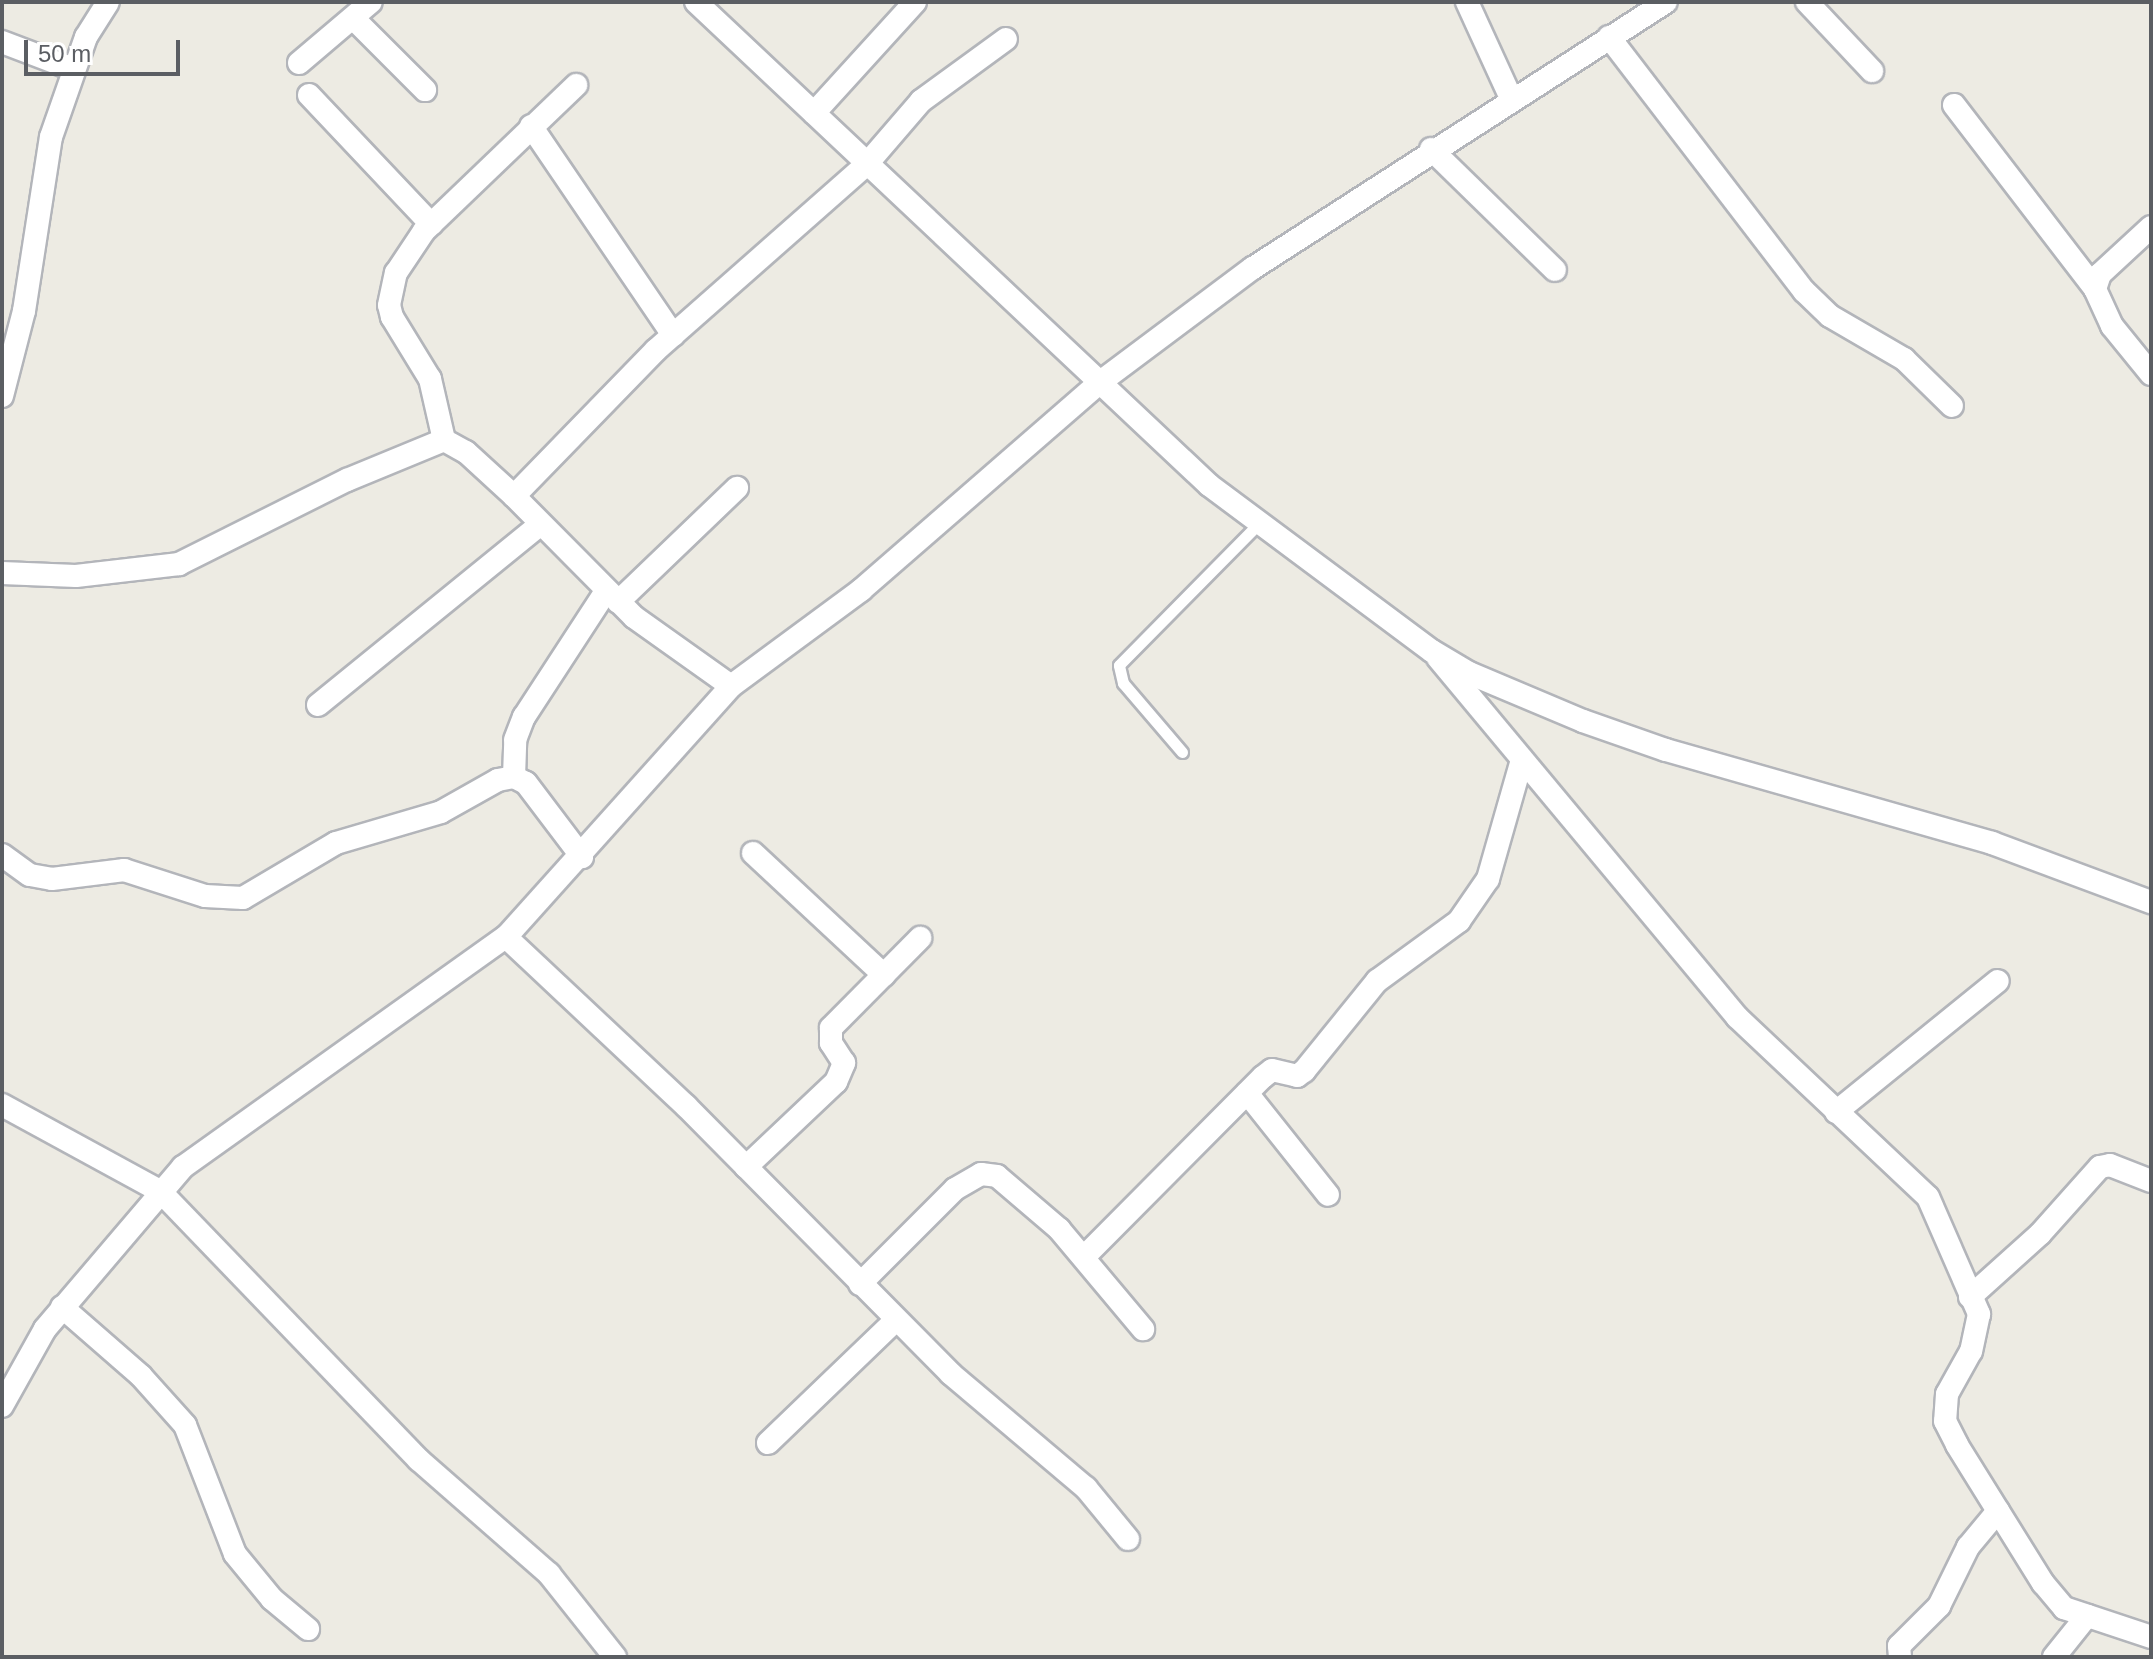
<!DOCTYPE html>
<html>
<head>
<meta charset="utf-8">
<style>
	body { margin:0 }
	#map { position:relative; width:2153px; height:1659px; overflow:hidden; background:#edebe3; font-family:Helvetica,sans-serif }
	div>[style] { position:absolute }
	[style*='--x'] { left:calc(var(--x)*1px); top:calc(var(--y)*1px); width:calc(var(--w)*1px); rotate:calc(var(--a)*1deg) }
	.roads { filter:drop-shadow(2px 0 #b3b5ba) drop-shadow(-2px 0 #b3b5ba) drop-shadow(0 2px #b3b5ba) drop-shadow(0 -2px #b3b5ba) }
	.lane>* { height:11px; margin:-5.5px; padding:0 5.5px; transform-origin:5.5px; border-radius:5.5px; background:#fff }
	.street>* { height:22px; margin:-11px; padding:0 11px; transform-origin:11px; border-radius:11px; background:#fff }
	span { translate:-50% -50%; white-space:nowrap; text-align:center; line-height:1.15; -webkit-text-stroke:7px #fff; paint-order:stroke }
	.frame { position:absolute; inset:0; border:4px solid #5b5e63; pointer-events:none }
	.scale { position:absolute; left:24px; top:40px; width:156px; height:36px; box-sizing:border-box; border:4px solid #5b5e63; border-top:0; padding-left:10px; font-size:24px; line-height:28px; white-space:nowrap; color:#5b5e63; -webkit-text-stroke:6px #fff; paint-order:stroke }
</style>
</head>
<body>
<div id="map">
	<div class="roads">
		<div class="lane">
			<i style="--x:1182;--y:752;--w:91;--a:-130.5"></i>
			<i style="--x:1123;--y:683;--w:18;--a:-103"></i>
			<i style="--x:1119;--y:665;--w:198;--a:-45.4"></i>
		</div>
		<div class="street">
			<i style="--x:696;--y:2;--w:705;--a:43.27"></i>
			<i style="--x:1209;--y:485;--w:278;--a:36.7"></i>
			<i style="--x:1432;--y:651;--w:43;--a:30.7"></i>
			<i style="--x:1469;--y:673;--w:124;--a:22.8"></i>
			<i style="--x:1583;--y:721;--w:88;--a:19.3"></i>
			<i style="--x:1666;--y:750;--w:339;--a:15.9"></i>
			<i style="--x:1992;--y:843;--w:170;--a:20.4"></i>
			<i style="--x:1467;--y:2;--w:106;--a:65.4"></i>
			<i style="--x:1807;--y:2;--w:95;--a:46.7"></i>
			<i style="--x:353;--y:18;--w:102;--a:45"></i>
			<i style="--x:1609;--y:37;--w:320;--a:52.5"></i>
			<i style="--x:1804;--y:291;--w:36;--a:44"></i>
			<i style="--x:1830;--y:316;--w:86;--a:30.2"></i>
			<i style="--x:1904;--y:359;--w:67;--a:44.4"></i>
			<i style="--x:2;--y:42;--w:76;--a:20.8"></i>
			<i style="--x:299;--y:63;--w:94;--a:-40.3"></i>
			<i style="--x:309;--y:95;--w:178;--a:46.6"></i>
			<i style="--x:1954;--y:105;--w:232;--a:52.5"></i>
			<i style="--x:814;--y:113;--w:150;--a:-47.7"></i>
			<i style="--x:531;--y:126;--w:253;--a:55.8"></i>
			<i style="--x:1431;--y:149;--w:173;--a:44.3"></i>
			<i style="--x:2151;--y:227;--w:69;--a:137.3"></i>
			<i style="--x:2100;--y:274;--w:16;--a:108"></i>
			<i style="--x:2095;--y:289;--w:41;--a:65.3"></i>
			<i style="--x:2112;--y:326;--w:62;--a:50.9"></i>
			<i style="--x:2;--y:396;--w:88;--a:-75.5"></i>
			<i style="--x:24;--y:311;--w:176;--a:-81.2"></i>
			<i style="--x:51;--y:137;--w:106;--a:-70.7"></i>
			<i style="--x:86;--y:37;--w:41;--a:-57.8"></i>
			<i style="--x:444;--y:440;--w:63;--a:-102.9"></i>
			<i style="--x:430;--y:379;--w:73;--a:-121.5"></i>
			<i style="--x:392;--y:317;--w:12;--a:-104"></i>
			<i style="--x:389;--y:305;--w:33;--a:-78"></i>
			<i style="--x:396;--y:273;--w:50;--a:-56.3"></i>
			<i style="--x:424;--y:231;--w:211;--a:-43.8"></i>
			<i style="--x:514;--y:496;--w:204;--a:-45.8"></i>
			<i style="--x:656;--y:350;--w:280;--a:-41.4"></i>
			<i style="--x:866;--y:165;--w:84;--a:-49.3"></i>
			<i style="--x:921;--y:101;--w:105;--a:-36.1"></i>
			<i style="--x:2;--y:573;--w:74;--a:2.3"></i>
			<i style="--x:76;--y:576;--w:104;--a:-6.6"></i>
			<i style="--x:179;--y:564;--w:188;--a:-26.6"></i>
			<i style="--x:347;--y:480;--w:105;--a:-22.4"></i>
			<i style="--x:444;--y:440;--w:25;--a:29"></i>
			<i style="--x:466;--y:452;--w:65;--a:42.5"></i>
			<i style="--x:514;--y:496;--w:170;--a:45.2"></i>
			<i style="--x:634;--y:617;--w:119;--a:35.4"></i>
			<i style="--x:618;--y:602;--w:165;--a:-43.8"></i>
			<i style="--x:1438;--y:658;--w:467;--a:50.2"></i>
			<i style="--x:1737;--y:1017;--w:262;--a:43.3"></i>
			<i style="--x:1928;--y:1197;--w:128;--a:66.4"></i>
			<i style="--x:1979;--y:1314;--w:38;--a:102"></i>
			<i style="--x:1971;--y:1351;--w:49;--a:119.2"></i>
			<i style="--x:1947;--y:1394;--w:27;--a:94"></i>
			<i style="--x:1945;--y:1421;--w:27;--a:63"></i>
			<i style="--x:1957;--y:1445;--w:163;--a:58.1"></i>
			<i style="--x:2043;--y:1583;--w:33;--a:50"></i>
			<i style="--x:2064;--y:1608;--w:92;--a:18.4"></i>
			<i style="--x:318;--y:705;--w:287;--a:-39.1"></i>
			<i style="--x:514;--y:777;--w:37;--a:-88"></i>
			<i style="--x:515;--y:740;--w:25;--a:-69"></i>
			<i style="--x:524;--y:717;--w:150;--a:-56.9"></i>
			<i style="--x:753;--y:853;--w:179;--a:43"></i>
			<i style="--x:2;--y:855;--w:34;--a:36"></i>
			<i style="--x:30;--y:875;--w:22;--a:10"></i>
			<i style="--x:52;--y:879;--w:73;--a:-7.1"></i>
			<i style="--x:124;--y:870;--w:85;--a:17.8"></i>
			<i style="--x:205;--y:896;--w:38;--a:3"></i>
			<i style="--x:243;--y:898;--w:108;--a:-30.6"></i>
			<i style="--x:336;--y:843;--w:109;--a:-16.4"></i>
			<i style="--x:441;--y:812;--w:65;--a:-29.3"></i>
			<i style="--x:498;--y:780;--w:16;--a:-11"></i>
			<i style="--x:514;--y:777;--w:13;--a:27"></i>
			<i style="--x:526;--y:783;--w:93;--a:52.9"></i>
			<i style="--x:506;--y:937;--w:247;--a:43.2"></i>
			<i style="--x:686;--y:1106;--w:377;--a:45.3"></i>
			<i style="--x:951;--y:1374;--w:177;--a:40.2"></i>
			<i style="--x:1086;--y:1488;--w:66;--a:50.5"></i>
			<i style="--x:1247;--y:1093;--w:130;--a:51.5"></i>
			<i style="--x:2;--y:1105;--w:180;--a:28.6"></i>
			<i style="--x:160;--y:1191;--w:373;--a:46.1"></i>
			<i style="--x:419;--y:1460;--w:173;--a:41.2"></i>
			<i style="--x:549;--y:1574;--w:106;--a:51.5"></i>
			<i style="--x:1836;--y:1112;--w:208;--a:-39"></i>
			<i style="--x:746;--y:1167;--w:124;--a:-43.4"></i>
			<i style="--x:836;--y:1082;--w:21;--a:-67"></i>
			<i style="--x:844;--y:1063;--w:24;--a:-123"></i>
			<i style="--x:831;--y:1043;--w:15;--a:-90"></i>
			<i style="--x:831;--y:1028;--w:127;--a:-45.3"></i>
			<i style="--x:1085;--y:1256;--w:252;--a:-45.2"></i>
			<i style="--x:1263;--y:1077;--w:11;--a:-38"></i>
			<i style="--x:1272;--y:1070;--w:26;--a:13"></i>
			<i style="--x:1297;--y:1076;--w:9;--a:-36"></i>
			<i style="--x:1304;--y:1071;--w:116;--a:-51"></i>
			<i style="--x:1377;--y:981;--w:102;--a:-36.2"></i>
			<i style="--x:1459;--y:921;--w:51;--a:-55.4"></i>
			<i style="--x:1488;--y:879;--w:124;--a:-74.1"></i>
			<i style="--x:860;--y:1284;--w:134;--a:-45"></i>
			<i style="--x:955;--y:1189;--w:30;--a:-30"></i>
			<i style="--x:981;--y:1174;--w:16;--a:7"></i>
			<i style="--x:997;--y:1176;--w:82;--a:40.5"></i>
			<i style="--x:1059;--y:1229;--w:131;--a:50"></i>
			<i style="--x:1970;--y:1297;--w:94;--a:-42"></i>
			<i style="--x:2040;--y:1234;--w:90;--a:-48.2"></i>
			<i style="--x:2100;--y:1167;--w:10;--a:-11"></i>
			<i style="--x:2110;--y:1165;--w:44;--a:21.3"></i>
			<i style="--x:62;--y:1307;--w:105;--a:41.1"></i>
			<i style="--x:141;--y:1376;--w:66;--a:48.1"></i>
			<i style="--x:185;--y:1425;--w:138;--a:68.8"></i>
			<i style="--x:235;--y:1554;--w:58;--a:50.6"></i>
			<i style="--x:272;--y:1599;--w:47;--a:39.8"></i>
			<i style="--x:2;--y:1406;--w:88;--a:-60.8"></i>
			<i style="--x:45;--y:1329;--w:213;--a:-49.6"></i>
			<i style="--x:183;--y:1167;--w:397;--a:-35.5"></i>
			<i style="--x:506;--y:937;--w:337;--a:-48.1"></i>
			<i style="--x:731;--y:686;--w:162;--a:-36.4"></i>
			<i style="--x:861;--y:590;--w:315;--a:-41"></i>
			<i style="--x:1099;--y:383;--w:192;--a:-36.8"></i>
			<i style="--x:1253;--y:268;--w:491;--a:-32.8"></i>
			<i style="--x:768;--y:1443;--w:178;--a:-43.9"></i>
			<i style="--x:1900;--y:1657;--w:11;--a:-95"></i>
			<i style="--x:1899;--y:1646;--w:57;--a:-45"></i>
			<i style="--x:1939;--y:1606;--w:66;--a:-63.8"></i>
			<i style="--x:1968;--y:1547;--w:47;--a:-50.2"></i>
			<i style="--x:2054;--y:1657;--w:53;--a:-51.2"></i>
		</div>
	</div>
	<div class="frame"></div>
	<div class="scale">50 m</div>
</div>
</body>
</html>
